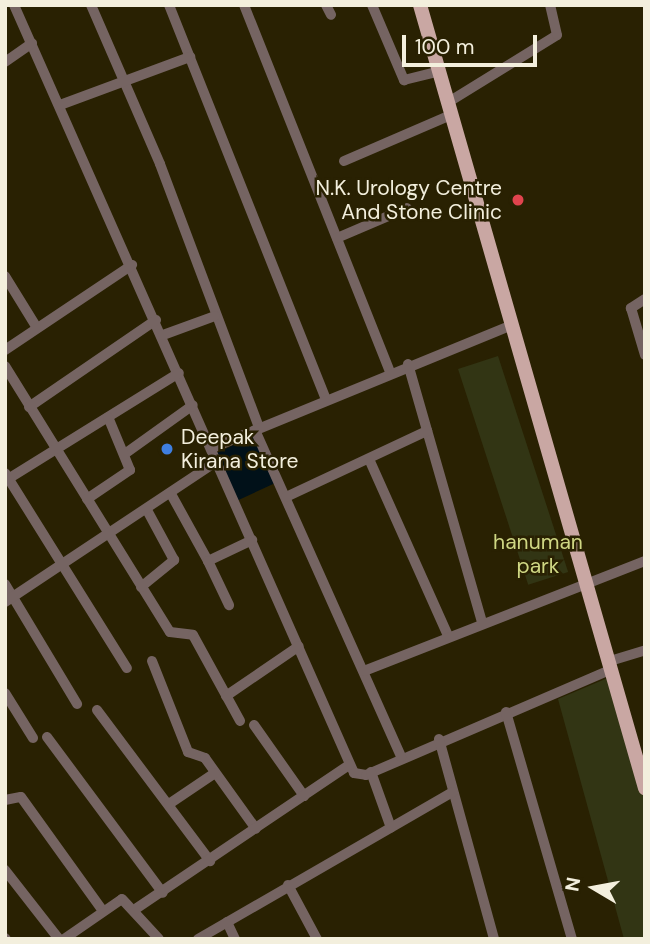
<!DOCTYPE html>
<html>
<head>
<meta charset="utf-8">
<style>
	body { margin:0 }
	#map { position:relative; width:650px; height:944px; overflow:hidden; background:#292102; font-family:"DM Sans",sans-serif }
	div>[style] { position:absolute }
	[style*='--x'] { left:calc(var(--x)*1px); top:calc(var(--y)*1px); width:calc(var(--w)*1px); rotate:calc(var(--a)*1deg) }
	.green>* { inset:0; background:#323514; transform-origin:0 0 }
	.water>* { inset:0; background:#011119; transform-origin:0 0 }
	.minor>* { height:10px; margin:-5px; padding:0 5px; transform-origin:5px; border-radius:5px; background:#756462 }
	.major>* { height:14px; margin:-7px; padding:0 7px; transform-origin:7px; border-radius:7px; background:#c9a7a3 }
	.dots>* { width:19px; height:19px; translate:-50% -50%; box-sizing:border-box; border:4px solid #292102; border-radius:50% }
	span { translate:-50% -50%; white-space:nowrap; text-align:center; line-height:1.15; -webkit-text-stroke:5px #292102; paint-order:stroke }
	.poi-label { font-size:21px; color:#f3efdd }
	.right { translate:-100% -50%; text-align:right }
	.left { translate:0 -50%; text-align:left }
	.park-label { font-size:21px; color:#cfd783 }
	.frame { position:absolute; inset:0; border:7px solid #f3efdd; pointer-events:none }
	.north { position:absolute; left:559px; top:853px; width:70px; height:70px; -webkit-text-stroke:5px #292102; paint-order:stroke; rotate:280deg; font-size:19px; font-weight:700; line-height:28px; text-align:center; color:#f3efdd }
	.north::after { content:''; display:block; margin:auto; width:24px; height:32px; background:#f3efdd; clip-path:polygon(50% 0,100% 100%,50% 72%,0 100%) }
	.scale { position:absolute; left:402px; top:35px; width:135px; height:32px; box-sizing:border-box; border:4px solid #f3efdd; border-top:0; padding-left:9px; font-size:21px; line-height:24px; white-space:nowrap; color:#f3efdd; -webkit-text-stroke:5px #292102; paint-order:stroke }
</style>
</head>
<body>
<div id="map">
	<div class="green">
		<i style="left:498px;top:356px;width:227px;height:42px;rotate:72deg"></i>
		<i style="clip-path:polygon(610px 677px,645px 802px,645px 939px,624px 939px,558px 699px)"></i>
	</div>
	<div class="water">
		<i style="left:255px;top:435px;width:52px;height:43px;rotate:65deg"></i>
	</div>
	<div class="minor">
		<i style="--x:14;--y:5;--w:840;--a:66.12"></i>
		<i style="--x:354;--y:773;--w:12;--a:9"></i>
		<i style="--x:366;--y:775;--w:268;--a:-23.3"></i>
		<i style="--x:91;--y:5;--w:173;--a:66.5"></i>
		<i style="--x:160;--y:164;--w:282;--a:69.4"></i>
		<i style="--x:169;--y:5;--w:424;--a:68.3"></i>
		<i style="--x:244;--y:5;--w:395;--a:68.3"></i>
		<i style="--x:326;--y:5;--w:11;--a:63"></i>
		<i style="--x:372;--y:5;--w:82;--a:66.9"></i>
		<i style="--x:404;--y:80;--w:36;--a:-14"></i>
		<i style="--x:5;--y:62;--w:33;--a:-35"></i>
		<i style="--x:447;--y:103;--w:129;--a:-31.7"></i>
		<i style="--x:557;--y:35;--w:31;--a:-103"></i>
		<i style="--x:60;--y:105;--w:139;--a:-20.3"></i>
		<i style="--x:344;--y:161;--w:116;--a:-23.3"></i>
		<i style="--x:337;--y:238;--w:76;--a:-23.2"></i>
		<i style="--x:5;--y:276;--w:61;--a:58.4"></i>
		<i style="--x:645;--y:299;--w:17;--a:147"></i>
		<i style="--x:631;--y:308;--w:49;--a:73.4"></i>
		<i style="--x:163;--y:335;--w:55;--a:-20.1"></i>
		<i style="--x:5;--y:350;--w:153;--a:-33.8"></i>
		<i style="--x:408;--y:364;--w:268;--a:74"></i>
		<i style="--x:5;--y:366;--w:313;--a:58.2"></i>
		<i style="--x:170;--y:632;--w:23;--a:7"></i>
		<i style="--x:193;--y:635;--w:98;--a:61.3"></i>
		<i style="--x:29;--y:407;--w:154;--a:-34.4"></i>
		<i style="--x:255;--y:430;--w:358;--a:65.9"></i>
		<i style="--x:212;--y:448;--w:324;--a:-22.3"></i>
		<i style="--x:126;--y:453;--w:82;--a:-35.6"></i>
		<i style="--x:369;--y:459;--w:194;--a:65.9"></i>
		<i style="--x:5;--y:473;--w:230;--a:58"></i>
		<i style="--x:8;--y:479;--w:201;--a:-31.8"></i>
		<i style="--x:171;--y:494;--w:77;--a:61.1"></i>
		<i style="--x:208;--y:561;--w:49;--a:-25.5"></i>
		<i style="--x:286;--y:497;--w:156;--a:-25.1"></i>
		<i style="--x:87;--y:499;--w:52;--a:-34"></i>
		<i style="--x:130;--y:470;--w:57;--a:-112.5"></i>
		<i style="--x:208;--y:561;--w:49;--a:64.5"></i>
		<i style="--x:5;--y:584;--w:140;--a:59"></i>
		<i style="--x:141;--y:587;--w:43;--a:-39.3"></i>
		<i style="--x:174;--y:560;--w:57;--a:-118.4"></i>
		<i style="--x:5;--y:602;--w:255;--a:-33.6"></i>
		<i style="--x:152;--y:661;--w:98;--a:68.4"></i>
		<i style="--x:188;--y:752;--w:18;--a:19"></i>
		<i style="--x:205;--y:758;--w:87;--a:54.3"></i>
		<i style="--x:610;--y:661;--w:37;--a:-17"></i>
		<i style="--x:364;--y:671;--w:302;--a:-21.4"></i>
		<i style="--x:5;--y:693;--w:53;--a:58.1"></i>
		<i style="--x:226;--y:696;--w:88;--a:-34.4"></i>
		<i style="--x:97;--y:710;--w:189;--a:53.2"></i>
		<i style="--x:506;--y:712;--w:236;--a:73.8"></i>
		<i style="--x:254;--y:725;--w:87;--a:54.8"></i>
		<i style="--x:47;--y:737;--w:194;--a:53.4"></i>
		<i style="--x:439;--y:739;--w:207;--a:74.6"></i>
		<i style="--x:371;--y:772;--w:59;--a:70.3"></i>
		<i style="--x:5;--y:800;--w:16;--a:-11"></i>
		<i style="--x:21;--y:797;--w:140;--a:54.3"></i>
		<i style="--x:169;--y:804;--w:55;--a:-34"></i>
		<i style="--x:5;--y:870;--w:88;--a:52"></i>
		<i style="--x:288;--y:885;--w:61;--a:61.8"></i>
		<i style="--x:137;--y:908;--w:256;--a:-34"></i>
		<i style="--x:227;--y:922;--w:19;--a:65"></i>
		<i style="--x:5;--y:938;--w:1;--a:45"></i>
		<i style="--x:64;--y:939;--w:70;--a:-34.6"></i>
		<i style="--x:122;--y:899;--w:54;--a:47.2"></i>
		<i style="--x:198;--y:939;--w:294;--a:-30"></i>
	</div>
	<div class="major">
		<i style="--x:420;--y:5;--w:815;--a:73.97"></i>
	</div>
	<div class="dots">
		<i style="left:518px;top:200px;background:#e0444e"></i>
		<i style="left:167px;top:449px;background:#3f7fe0"></i>
	</div>
	<div class="poi-label">
		<span class="right" style="left:502px;top:200px">N.K. Urology Centre<br>And Stone Clinic</span>
		<span class="left" style="left:181px;top:449px">Deepak<br>Kirana Store</span>
	</div>
	<div class="park-label">
		<span style="left:538px;top:554px">hanuman<br>park</span>
	</div>
	<div class="frame"></div>
	<div class="north">N</div>
	<div class="scale">100 m</div>
</div>
</body>
</html>
